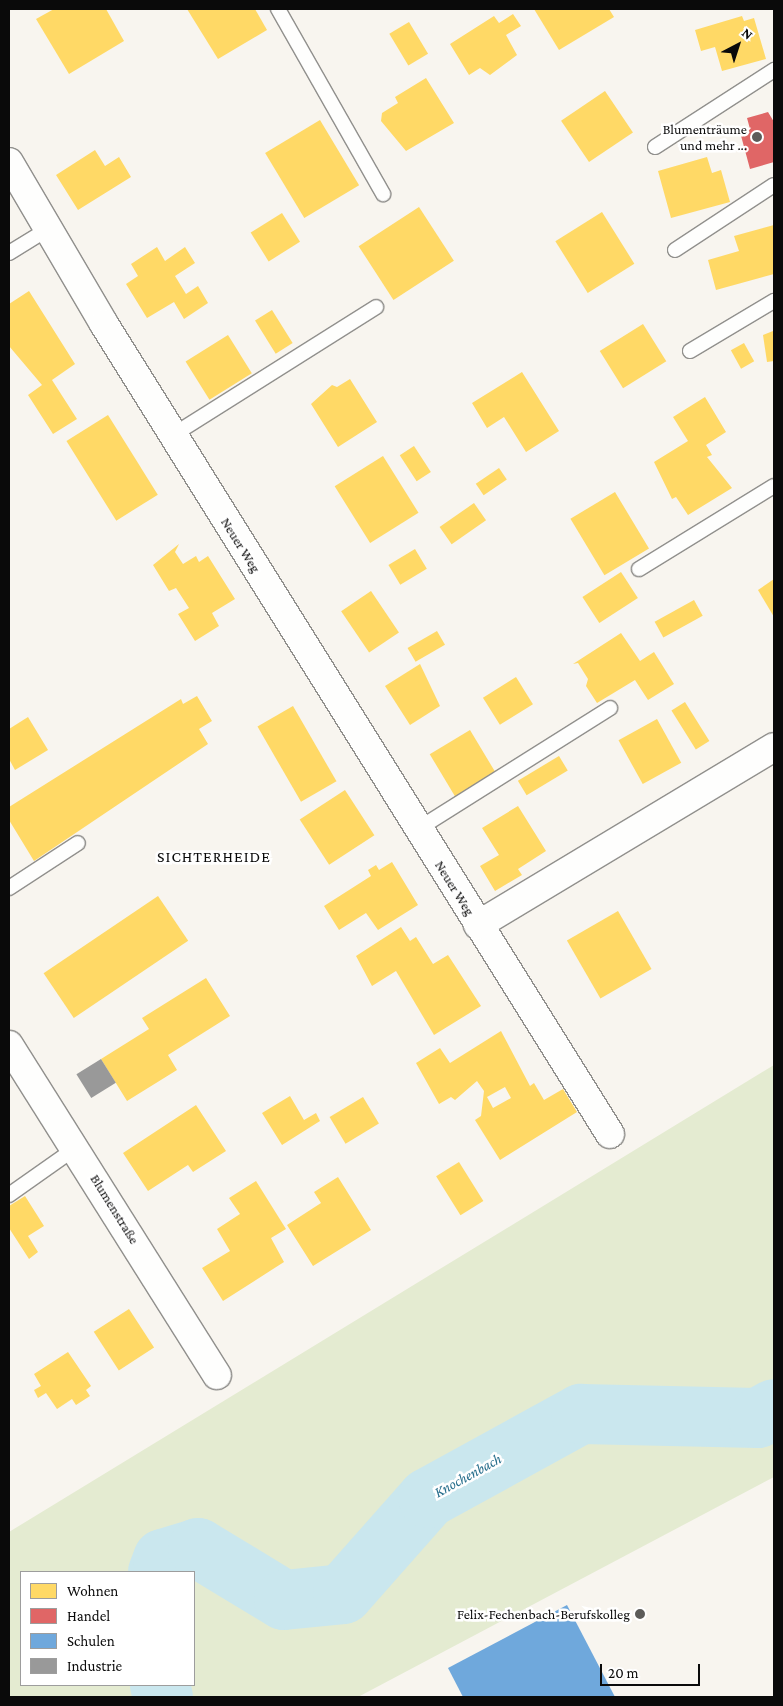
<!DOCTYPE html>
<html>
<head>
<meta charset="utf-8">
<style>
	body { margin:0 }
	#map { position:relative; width:783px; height:1706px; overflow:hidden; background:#f8f5ef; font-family:"Crimson Pro",serif }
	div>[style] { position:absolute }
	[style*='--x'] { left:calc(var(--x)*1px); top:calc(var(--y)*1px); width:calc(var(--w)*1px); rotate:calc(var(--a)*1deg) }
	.green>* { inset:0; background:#e4ebd1 }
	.homes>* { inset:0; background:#ffd966; transform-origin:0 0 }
	.shops>* { inset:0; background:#e06666 }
	.schools>* { inset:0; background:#6fa8dc }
	.industry>* { inset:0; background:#999; transform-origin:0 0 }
	.river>* { height:60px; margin:-30px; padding:0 30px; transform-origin:30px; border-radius:30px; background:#cae7ee }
	.roads { filter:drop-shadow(1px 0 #91908d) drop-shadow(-1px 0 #91908d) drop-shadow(0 1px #91908d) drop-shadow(0 -1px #91908d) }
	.service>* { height:14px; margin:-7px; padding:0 7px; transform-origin:7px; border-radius:7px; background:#fefefd }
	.minor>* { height:28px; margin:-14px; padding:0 14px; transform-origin:14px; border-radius:14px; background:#fefefd }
	.dots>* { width:14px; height:14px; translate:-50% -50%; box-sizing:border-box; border:2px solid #fff; border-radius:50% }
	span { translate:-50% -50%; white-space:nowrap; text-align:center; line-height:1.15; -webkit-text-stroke:5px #fff; paint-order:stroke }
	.poi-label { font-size:14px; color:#0a0a0a }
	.right { translate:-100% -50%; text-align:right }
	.street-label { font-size:14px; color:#0a0a0a }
	.water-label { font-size:15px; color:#256d8b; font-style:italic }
	.quarter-label { font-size:16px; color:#0a0a0a; letter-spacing:1px }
	.frame { position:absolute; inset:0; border:10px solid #0a0a0a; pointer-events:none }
	.legend { position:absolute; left:20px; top:1571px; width:175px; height:115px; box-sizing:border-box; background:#fff; border:1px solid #9d9d9d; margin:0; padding:6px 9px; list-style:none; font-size:15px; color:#0a0a0a }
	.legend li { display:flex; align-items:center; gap:10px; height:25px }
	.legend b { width:25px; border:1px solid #9d9d9d }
	.north { position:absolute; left:713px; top:20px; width:50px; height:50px; -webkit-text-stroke:4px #fff; paint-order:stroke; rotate:40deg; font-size:14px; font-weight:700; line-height:20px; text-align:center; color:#0a0a0a }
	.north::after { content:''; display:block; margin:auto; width:18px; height:22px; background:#0a0a0a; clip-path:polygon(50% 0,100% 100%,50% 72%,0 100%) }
	.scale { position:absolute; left:600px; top:1664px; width:100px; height:22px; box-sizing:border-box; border:2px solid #0a0a0a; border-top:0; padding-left:6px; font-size:15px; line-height:18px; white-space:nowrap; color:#0a0a0a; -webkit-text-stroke:4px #fff; paint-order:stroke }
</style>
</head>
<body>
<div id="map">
	<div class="green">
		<i style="clip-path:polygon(evenodd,774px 1065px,774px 1477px,358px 1697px,9px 1697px,9px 1532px,774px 1065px,21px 1572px,194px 1572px,194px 1685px,21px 1685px,21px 1572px)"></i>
	</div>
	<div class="homes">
		<i style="clip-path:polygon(54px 9px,106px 9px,124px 41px,69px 74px,36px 19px)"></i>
		<i style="clip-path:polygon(187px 9px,255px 9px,267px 30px,218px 59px)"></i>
		<i style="clip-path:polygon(534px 9px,609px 9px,614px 17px,559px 50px)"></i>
		<i style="clip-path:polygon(513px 14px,521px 26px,506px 35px,517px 55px,490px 75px,480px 68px,469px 75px,450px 44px,494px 16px,499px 23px)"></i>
		<i style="clip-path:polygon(742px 16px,744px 21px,754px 18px,766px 59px,722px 71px,715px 47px,701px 51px,695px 30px)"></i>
		<i style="left:409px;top:22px;width:37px;height:23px;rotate:59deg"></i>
		<i style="clip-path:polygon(426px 78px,454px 123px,406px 151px,381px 121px,382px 113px,398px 103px,395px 97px)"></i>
		<i style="left:605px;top:91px;width:50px;height:53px;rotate:56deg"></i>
		<i style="left:320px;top:120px;width:76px;height:64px;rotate:59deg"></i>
		<i style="clip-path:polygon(95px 150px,105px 166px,119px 157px,131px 177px,78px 210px,56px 175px)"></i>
		<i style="clip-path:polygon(707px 157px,712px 173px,721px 170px,730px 202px,671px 218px,658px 171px)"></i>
		<i style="left:419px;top:207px;width:64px;height:72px;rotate:57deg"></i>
		<i style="left:602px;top:212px;width:61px;height:55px;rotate:58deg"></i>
		<i style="left:282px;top:213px;width:34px;height:37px;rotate:58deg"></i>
		<i style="clip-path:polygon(774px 225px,774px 274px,716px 290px,708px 260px,739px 251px,734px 236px)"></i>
		<i style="clip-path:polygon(157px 247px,165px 261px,185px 247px,195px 263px,175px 276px,186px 294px,198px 286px,208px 303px,184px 319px,174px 302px,147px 318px,126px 284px,138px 276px,131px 264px)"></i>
		<i style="clip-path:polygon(29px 291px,75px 364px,52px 380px,77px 419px,53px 434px,28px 395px,42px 385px,9px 346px,9px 304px)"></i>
		<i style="left:272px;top:310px;width:39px;height:20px;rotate:58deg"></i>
		<i style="left:643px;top:324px;width:44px;height:51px;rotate:58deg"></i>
		<i style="clip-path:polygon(773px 331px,774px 361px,767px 362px,763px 335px)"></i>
		<i style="left:228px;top:335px;width:45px;height:50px;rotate:58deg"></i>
		<i style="left:744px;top:343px;width:21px;height:15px;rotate:61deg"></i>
		<i style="clip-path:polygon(522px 372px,559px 431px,526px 452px,504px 417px,487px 428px,472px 403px)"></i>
		<i style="clip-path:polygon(350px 379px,377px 422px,338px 447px,311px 404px,332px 385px,337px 387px)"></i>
		<i style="clip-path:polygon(705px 397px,726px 432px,706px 445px,712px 455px,707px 457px,732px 488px,688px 515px,676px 497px,672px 499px,654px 462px,688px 441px,673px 417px)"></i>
		<i style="left:108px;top:415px;width:94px;height:49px;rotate:58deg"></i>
		<i style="left:414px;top:446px;width:31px;height:17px;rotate:57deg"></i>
		<i style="left:383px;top:456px;width:67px;height:57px;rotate:58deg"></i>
		<i style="left:499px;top:468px;width:14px;height:28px;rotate:56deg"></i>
		<i style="left:615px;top:492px;width:66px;height:52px;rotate:59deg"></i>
		<i style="left:474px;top:503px;width:21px;height:42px;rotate:55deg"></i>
		<i style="clip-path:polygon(179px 544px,175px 552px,183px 564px,196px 556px,199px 562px,208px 556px,235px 599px,212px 613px,219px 626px,195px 641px,178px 614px,189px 608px,176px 588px,169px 591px,153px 565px)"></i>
		<i style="left:415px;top:549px;width:23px;height:31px;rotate:59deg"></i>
		<i style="left:621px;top:572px;width:31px;height:46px;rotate:57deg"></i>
		<i style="clip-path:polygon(774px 579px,774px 617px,758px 590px)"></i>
		<i style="left:371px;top:591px;width:50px;height:36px;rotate:56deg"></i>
		<i style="left:694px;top:600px;width:18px;height:45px;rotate:61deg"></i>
		<i style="left:437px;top:631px;width:16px;height:34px;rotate:60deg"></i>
		<i style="clip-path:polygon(621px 633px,640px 661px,654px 652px,674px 684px,648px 700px,635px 680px,597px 703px,586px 686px,588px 679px,578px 663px,573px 664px)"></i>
		<i style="clip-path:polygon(420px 664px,440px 706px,410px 725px,385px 686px)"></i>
		<i style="left:516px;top:677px;width:32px;height:39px;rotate:58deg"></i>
		<i style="clip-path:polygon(197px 696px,212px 721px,199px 729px,208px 744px,34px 861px,9px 820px,9px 807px,181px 699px,183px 704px)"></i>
		<i style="left:685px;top:702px;width:46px;height:16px;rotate:58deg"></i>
		<i style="left:293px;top:706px;width:87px;height:41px;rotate:60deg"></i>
		<i style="clip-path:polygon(28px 717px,48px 750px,15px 770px,9px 759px,9px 729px)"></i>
		<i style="left:657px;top:719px;width:50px;height:44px;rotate:61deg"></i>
		<i style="left:470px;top:730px;width:56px;height:47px;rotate:59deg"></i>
		<i style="left:559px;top:756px;width:17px;height:48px;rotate:59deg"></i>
		<i style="left:345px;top:790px;width:54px;height:54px;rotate:57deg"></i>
		<i style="clip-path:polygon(518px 806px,546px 851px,518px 869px,522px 875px,495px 891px,480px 866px,499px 855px,482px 828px)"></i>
		<i style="clip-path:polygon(392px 862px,418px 905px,378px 930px,366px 913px,339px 930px,324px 906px,371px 876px,368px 870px,376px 865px,379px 870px)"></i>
		<i style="left:158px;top:896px;width:54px;height:138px;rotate:56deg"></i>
		<i style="left:618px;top:911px;width:67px;height:59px;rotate:60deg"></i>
		<i style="clip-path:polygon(401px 927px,410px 941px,416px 937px,433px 964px,448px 955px,481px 1006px,434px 1035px,396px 971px,372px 986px,356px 956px)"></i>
		<i style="clip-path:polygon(206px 978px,230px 1016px,168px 1055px,177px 1070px,127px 1101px,101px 1059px,149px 1029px,142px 1018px)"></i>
		<i style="clip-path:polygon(evenodd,501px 1031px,530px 1086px,534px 1083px,544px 1100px,563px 1089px,577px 1112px,500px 1160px,475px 1120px,481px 1116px,484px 1091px,477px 1081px,455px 1100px,451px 1097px,439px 1104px,416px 1063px,440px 1048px,450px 1063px,501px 1031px,505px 1087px,511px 1098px,493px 1108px,487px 1097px,505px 1087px)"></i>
		<i style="clip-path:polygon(290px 1096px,304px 1120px,316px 1113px,320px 1121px,282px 1145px,262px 1113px)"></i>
		<i style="left:363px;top:1097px;width:31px;height:39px;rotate:59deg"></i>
		<i style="clip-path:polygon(196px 1105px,226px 1151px,193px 1172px,188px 1165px,148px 1191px,123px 1153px)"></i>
		<i style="left:459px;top:1162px;width:46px;height:27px;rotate:58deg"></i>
		<i style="clip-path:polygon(338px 1177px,371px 1230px,313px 1266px,287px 1225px,321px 1203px,314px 1192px)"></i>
		<i style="clip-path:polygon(256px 1181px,286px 1229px,271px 1238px,284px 1262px,223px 1301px,202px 1268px,230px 1251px,217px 1229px,240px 1214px,229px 1198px)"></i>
		<i style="clip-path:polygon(25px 1196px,44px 1226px,28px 1236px,38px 1252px,29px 1259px,9px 1228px,9px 1206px)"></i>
		<i style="left:129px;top:1309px;width:46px;height:42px;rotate:57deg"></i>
		<i style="clip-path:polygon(68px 1352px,91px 1386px,86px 1390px,90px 1396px,76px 1405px,72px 1399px,57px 1409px,46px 1393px,38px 1398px,34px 1390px,41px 1386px,34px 1374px)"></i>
	</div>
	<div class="shops">
		<i style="clip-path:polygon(768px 112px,774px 122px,774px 162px,750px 169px,740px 132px,750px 129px,747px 118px)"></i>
	</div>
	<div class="schools">
		<i style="clip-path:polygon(567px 1605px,615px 1697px,463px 1697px,448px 1668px)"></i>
	</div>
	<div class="industry">
		<i style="left:101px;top:1059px;width:28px;height:29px;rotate:58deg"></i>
	</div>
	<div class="river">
		<i style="--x:158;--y:1572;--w:14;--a:-69"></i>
		<i style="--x:163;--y:1559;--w:37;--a:-17"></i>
		<i style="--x:198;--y:1548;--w:100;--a:31.2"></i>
		<i style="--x:284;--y:1600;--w:59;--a:-5.8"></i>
		<i style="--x:343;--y:1594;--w:128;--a:-48.5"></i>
		<i style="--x:428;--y:1498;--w:175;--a:-28.8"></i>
		<i style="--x:581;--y:1414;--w:177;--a:1.3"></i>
		<i style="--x:758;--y:1418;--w:18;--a:-29"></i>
		<i style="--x:160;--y:1685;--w:12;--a:76"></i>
	</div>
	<div class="roads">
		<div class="service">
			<i style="--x:278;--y:9;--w:213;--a:60.4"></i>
			<i style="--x:655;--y:147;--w:142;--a:-32.9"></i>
			<i style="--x:675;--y:250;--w:118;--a:-33.3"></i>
			<i style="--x:9;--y:253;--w:46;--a:-31.6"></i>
			<i style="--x:690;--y:351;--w:98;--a:-30.8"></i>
			<i style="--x:173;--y:435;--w:240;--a:-32.2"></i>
			<i style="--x:639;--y:569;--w:158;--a:-31.6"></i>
			<i style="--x:418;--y:829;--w:227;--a:-32.2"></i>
			<i style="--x:9;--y:888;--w:82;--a:-33.1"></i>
			<i style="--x:9;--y:1195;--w:83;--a:-35.2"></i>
		</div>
		<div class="minor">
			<i style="--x:9;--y:162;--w:188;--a:59.6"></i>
			<i style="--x:104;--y:324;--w:955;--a:58.01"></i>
			<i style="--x:478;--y:925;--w:345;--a:-31"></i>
			<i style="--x:9;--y:1045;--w:390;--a:57.8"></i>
		</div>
	</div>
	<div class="dots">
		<i style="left:757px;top:137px;background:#5d5c5a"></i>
		<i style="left:640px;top:1614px;background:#5d5c5a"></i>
	</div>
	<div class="poi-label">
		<span class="right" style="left:747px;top:137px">Blumenträume<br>und mehr ...</span>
		<span class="right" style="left:630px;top:1614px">Felix-Fechenbach-Berufskolleg</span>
	</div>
	<div class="street-label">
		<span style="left:241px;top:545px;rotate:58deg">Neuer Weg</span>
		<span style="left:455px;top:888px;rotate:58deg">Neuer Weg</span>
		<span style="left:115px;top:1209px;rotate:58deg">Blumenstraße</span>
	</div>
	<div class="water-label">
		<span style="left:468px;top:1476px;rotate:-29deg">Knochenbach</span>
	</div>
	<div class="quarter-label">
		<span style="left:214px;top:857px">SICHTERHEIDE</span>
	</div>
	<div class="frame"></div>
	<ul class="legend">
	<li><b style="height:14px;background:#ffd966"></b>Wohnen</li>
	<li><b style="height:14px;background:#e06666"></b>Handel</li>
	<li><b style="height:14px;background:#6fa8dc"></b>Schulen</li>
	<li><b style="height:14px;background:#999"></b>Industrie</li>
	</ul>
	<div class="north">N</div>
	<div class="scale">20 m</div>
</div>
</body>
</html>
